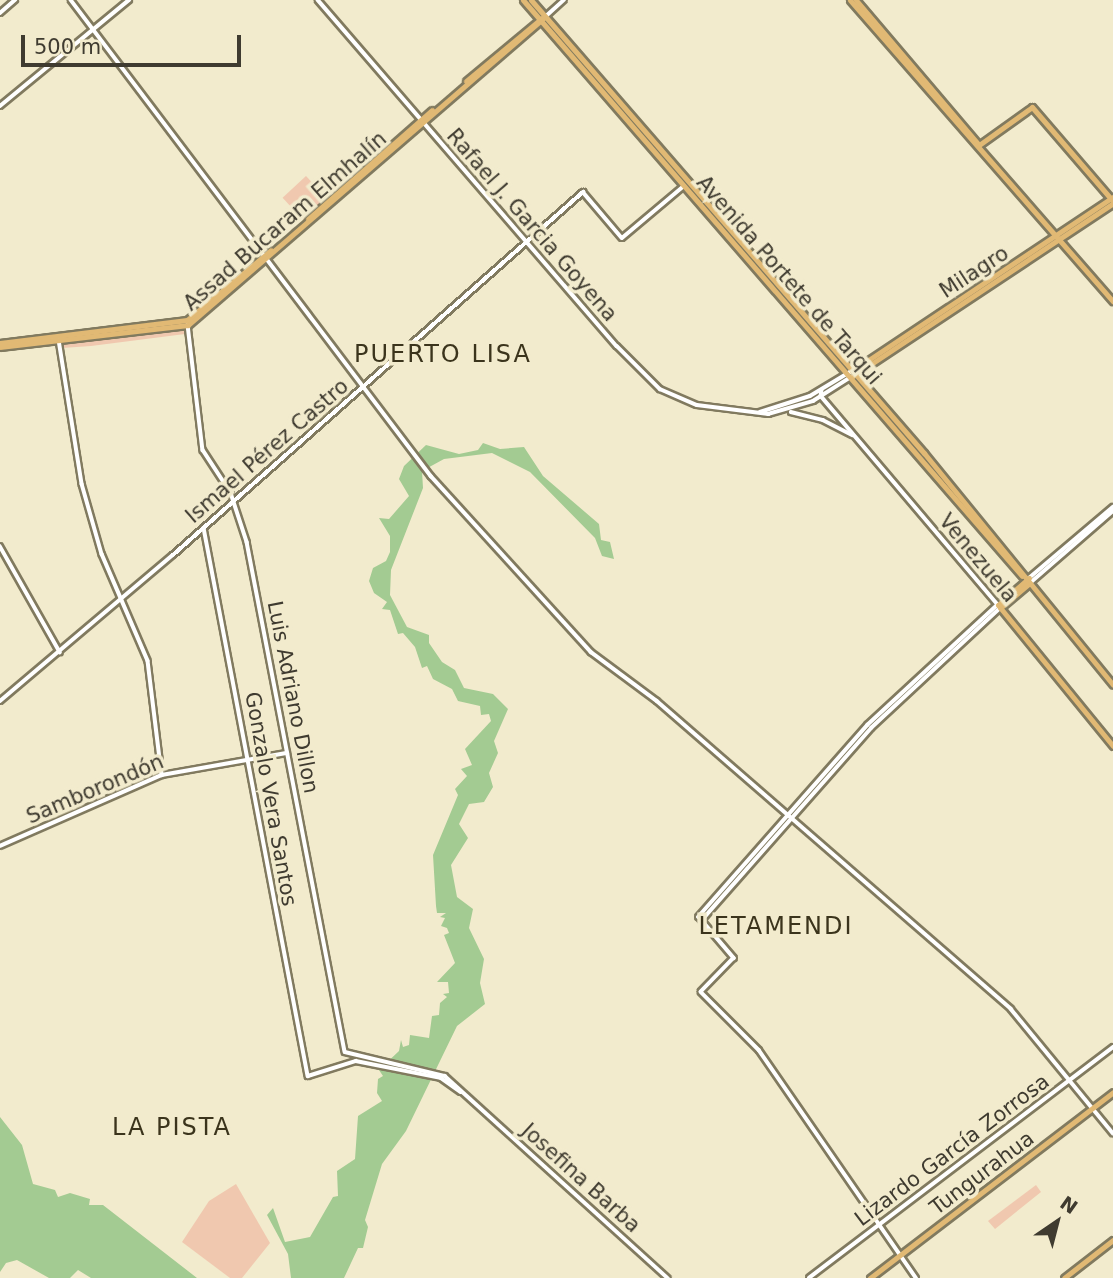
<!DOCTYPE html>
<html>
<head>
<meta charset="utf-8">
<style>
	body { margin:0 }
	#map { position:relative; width:1113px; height:1278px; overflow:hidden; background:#f2ebcd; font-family:"DejaVu Sans",sans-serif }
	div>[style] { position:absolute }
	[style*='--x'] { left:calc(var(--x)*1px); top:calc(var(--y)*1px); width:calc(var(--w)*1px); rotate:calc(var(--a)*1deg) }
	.green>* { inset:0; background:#f0c8af; transform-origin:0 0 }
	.water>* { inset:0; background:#a3cb92 }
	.roads { filter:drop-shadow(2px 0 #817a5f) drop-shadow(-2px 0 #817a5f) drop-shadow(0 2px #817a5f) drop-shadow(0 -2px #817a5f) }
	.minor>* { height:3.5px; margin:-1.75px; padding:0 1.75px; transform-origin:1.75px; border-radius:1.75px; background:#fff }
	.major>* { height:5px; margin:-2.5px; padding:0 2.5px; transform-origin:2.5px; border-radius:2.5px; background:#e1b974 }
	span { translate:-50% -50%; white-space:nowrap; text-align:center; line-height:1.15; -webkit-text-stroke:7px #f2ebcd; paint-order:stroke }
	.street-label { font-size:21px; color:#3f3b30 }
	.quarter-label { font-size:24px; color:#3b341c; letter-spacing:2px }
	.north { position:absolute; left:1022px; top:1187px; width:70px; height:70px; -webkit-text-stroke:5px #f2ebcd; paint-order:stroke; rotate:35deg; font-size:19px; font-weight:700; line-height:28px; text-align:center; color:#3f3b30 }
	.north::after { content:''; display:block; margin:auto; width:24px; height:32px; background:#3f3b30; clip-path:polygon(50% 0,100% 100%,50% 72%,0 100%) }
	.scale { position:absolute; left:21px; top:35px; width:220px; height:32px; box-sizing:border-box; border:4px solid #3f3b30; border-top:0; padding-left:9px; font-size:21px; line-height:24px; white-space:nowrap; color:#3f3b30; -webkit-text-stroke:5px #f2ebcd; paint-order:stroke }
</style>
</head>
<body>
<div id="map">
	<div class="green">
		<i style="left:306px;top:176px;width:33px;height:32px;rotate:47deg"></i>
		<i style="clip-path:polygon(184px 327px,185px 334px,91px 346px,62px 348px,61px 341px)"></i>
		<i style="clip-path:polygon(236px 1184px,270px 1243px,242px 1278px,230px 1278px,182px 1242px,209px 1201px)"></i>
		<i style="clip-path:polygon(1036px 1185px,1041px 1192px,995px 1229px,988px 1221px)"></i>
	</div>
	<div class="water">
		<i style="clip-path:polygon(483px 443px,500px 449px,524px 447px,543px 476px,599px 524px,601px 540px,610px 542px,614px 559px,602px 556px,595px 538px,530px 472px,492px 453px,444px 459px,422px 471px,423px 488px,391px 570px,390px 595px,407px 627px,429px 635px,429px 643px,442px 662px,455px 670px,464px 688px,493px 694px,508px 709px,494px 741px,498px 753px,489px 773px,493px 787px,484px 802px,469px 804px,459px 824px,468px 838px,451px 865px,457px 897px,473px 909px,469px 928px,484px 959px,480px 983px,485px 1004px,457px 1026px,406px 1131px,382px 1164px,365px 1220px,368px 1227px,363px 1248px,358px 1248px,344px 1278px,291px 1278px,288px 1254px,267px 1215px,273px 1208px,285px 1242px,310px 1237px,333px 1197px,338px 1196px,337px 1171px,355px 1159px,358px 1116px,382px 1101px,377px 1093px,378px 1079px,383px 1076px,379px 1070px,399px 1051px,401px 1040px,403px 1047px,409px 1045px,410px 1035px,429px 1038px,432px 1016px,439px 1015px,440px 1003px,447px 997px,443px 994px,449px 993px,448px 982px,437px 982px,455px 963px,444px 935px,449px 933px,447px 928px,441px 926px,445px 918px,440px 917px,446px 913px,437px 913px,436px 906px,433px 855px,458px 795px,455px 789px,467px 776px,461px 769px,472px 765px,465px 749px,491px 721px,489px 714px,481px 715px,480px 706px,458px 701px,452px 689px,433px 679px,427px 666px,422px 668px,415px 647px,403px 633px,398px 634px,390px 610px,382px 609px,387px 602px,374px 593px,369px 581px,373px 568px,386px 561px,390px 552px,390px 536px,379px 518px,389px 519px,409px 496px,399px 479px,404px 466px,426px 445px,459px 454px,478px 450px)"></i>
		<i style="clip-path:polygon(0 1117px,22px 1145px,33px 1184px,55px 1190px,58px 1197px,70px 1193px,90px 1199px,89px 1205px,103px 1205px,197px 1278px,91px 1278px,78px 1270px,70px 1278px,49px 1278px,17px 1260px,6px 1263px,0 1272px)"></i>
	</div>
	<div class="roads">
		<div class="minor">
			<i style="--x:71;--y:0;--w:597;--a:52.9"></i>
			<i style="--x:431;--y:476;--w:238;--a:47.7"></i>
			<i style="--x:591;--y:652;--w:82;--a:36.6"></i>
			<i style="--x:657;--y:701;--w:469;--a:41"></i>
			<i style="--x:1011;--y:1009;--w:161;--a:50.6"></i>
			<i style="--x:318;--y:0;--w:457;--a:49.2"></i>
			<i style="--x:617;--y:346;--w:61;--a:45"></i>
			<i style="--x:660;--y:389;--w:40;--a:23.4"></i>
			<i style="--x:697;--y:405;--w:72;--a:7.2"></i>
			<i style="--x:768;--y:414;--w:47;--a:-16.1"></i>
			<i style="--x:813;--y:401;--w:45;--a:-32.3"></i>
			<i style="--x:0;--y:13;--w:20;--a:-41"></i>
			<i style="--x:545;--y:17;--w:25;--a:-42"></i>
			<i style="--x:0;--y:106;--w:167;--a:-39.4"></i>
			<i style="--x:188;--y:325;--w:126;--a:83.2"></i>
			<i style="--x:203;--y:450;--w:51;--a:56.9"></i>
			<i style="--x:231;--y:493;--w:52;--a:71.9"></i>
			<i style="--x:247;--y:542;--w:519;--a:79.12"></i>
			<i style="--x:345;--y:1052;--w:103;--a:13.5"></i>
			<i style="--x:445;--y:1076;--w:301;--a:42.2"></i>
			<i style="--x:59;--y:340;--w:146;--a:80.9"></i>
			<i style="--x:82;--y:484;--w:73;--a:74.1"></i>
			<i style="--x:102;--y:554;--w:116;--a:66.7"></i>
			<i style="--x:148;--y:661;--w:115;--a:83"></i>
			<i style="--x:822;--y:390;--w:6;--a:99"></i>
			<i style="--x:821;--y:396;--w:274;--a:49.7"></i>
			<i style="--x:998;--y:605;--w:177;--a:137.3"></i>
			<i style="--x:868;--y:725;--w:256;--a:131.4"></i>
			<i style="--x:699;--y:917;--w:54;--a:49.5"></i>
			<i style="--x:734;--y:958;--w:47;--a:134.1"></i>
			<i style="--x:701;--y:992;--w:82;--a:45"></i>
			<i style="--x:759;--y:1050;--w:277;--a:55.4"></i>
			<i style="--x:760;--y:412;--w:52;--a:-17.7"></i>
			<i style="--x:810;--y:396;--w:47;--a:-31"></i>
			<i style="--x:791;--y:412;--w:33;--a:14"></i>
			<i style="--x:823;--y:420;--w:33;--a:27"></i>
			<i style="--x:204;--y:528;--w:558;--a:79.25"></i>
			<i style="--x:308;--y:1076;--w:50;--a:-17.4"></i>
			<i style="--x:356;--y:1061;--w:87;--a:11.3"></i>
			<i style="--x:441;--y:1078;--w:24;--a:35"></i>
			<i style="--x:0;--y:546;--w:122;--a:60.5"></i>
			<i style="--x:1029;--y:578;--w:110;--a:-40.2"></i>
			<i style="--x:1030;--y:583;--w:110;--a:-40.9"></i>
			<i style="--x:0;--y:701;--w:226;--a:-40.2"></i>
			<i style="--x:173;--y:555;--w:548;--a:-41.52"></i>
			<i style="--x:583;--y:192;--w:60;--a:49.7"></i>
			<i style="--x:622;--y:238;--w:81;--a:-40"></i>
			<i style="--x:0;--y:846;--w:177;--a:-23.7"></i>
			<i style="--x:162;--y:775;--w:127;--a:-10"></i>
			<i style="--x:702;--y:920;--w:256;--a:-48.6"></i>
			<i style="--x:871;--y:728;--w:176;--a:-42.9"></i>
			<i style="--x:809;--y:1278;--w:382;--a:-37.2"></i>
		</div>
		<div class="major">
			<i style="--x:523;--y:0;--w:762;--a:49.1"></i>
			<i style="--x:531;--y:0;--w:600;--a:49.06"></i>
			<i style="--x:924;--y:453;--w:299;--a:50.8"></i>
			<i style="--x:850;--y:0;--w:400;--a:48.9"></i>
			<i style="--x:856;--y:0;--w:190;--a:49.7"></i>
			<i style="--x:466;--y:81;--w:99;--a:-39.7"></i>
			<i style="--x:979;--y:145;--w:65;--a:-35.6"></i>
			<i style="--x:1032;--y:107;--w:123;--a:49.3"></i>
			<i style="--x:308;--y:219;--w:165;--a:-41.3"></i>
			<i style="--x:0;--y:343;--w:188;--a:-7"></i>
			<i style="--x:187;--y:320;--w:109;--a:-39.8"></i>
			<i style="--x:0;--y:347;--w:189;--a:-6.7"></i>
			<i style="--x:188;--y:325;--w:469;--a:-40.8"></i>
			<i style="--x:852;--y:371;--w:314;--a:-33.7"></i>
			<i style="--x:853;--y:376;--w:312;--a:-33.6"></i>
			<i style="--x:1029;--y:578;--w:41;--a:138.9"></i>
			<i style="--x:998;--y:605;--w:182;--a:50.8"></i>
			<i style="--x:1000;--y:608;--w:39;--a:-40"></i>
			<i style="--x:870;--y:1278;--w:306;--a:-37.4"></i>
			<i style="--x:1064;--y:1278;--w:62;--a:-37.8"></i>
		</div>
	</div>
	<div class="street-label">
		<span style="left:285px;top:221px;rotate:-41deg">Assad Bucaram Elmhalín</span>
		<span style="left:532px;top:225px;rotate:49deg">Rafael J. Garcia Goyena</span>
		<span style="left:974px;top:272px;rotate:-33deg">Milagro</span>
		<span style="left:789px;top:280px;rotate:49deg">Avenida Portete de Tarqui</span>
		<span style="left:267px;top:451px;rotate:-41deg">Ismael Pérez Castro</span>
		<span style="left:978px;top:558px;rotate:50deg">Venezuela</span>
		<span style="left:293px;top:697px;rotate:79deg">Luis Adriano Dillon</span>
		<span style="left:95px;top:789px;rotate:-23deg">Samborondón</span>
		<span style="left:271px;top:799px;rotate:80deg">Gonzalo Vera Santos</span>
		<span style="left:952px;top:1150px;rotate:-37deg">Lizardo García Zorrosa</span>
		<span style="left:982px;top:1173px;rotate:-37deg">Tungurahua</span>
		<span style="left:581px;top:1178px;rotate:42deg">Josefina Barba</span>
	</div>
	<div class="quarter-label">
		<span style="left:443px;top:355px">PUERTO LISA</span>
		<span style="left:776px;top:927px">LETAMENDI</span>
		<span style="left:172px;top:1128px">LA PISTA</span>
	</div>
	<div class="north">N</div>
	<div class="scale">500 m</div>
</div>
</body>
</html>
